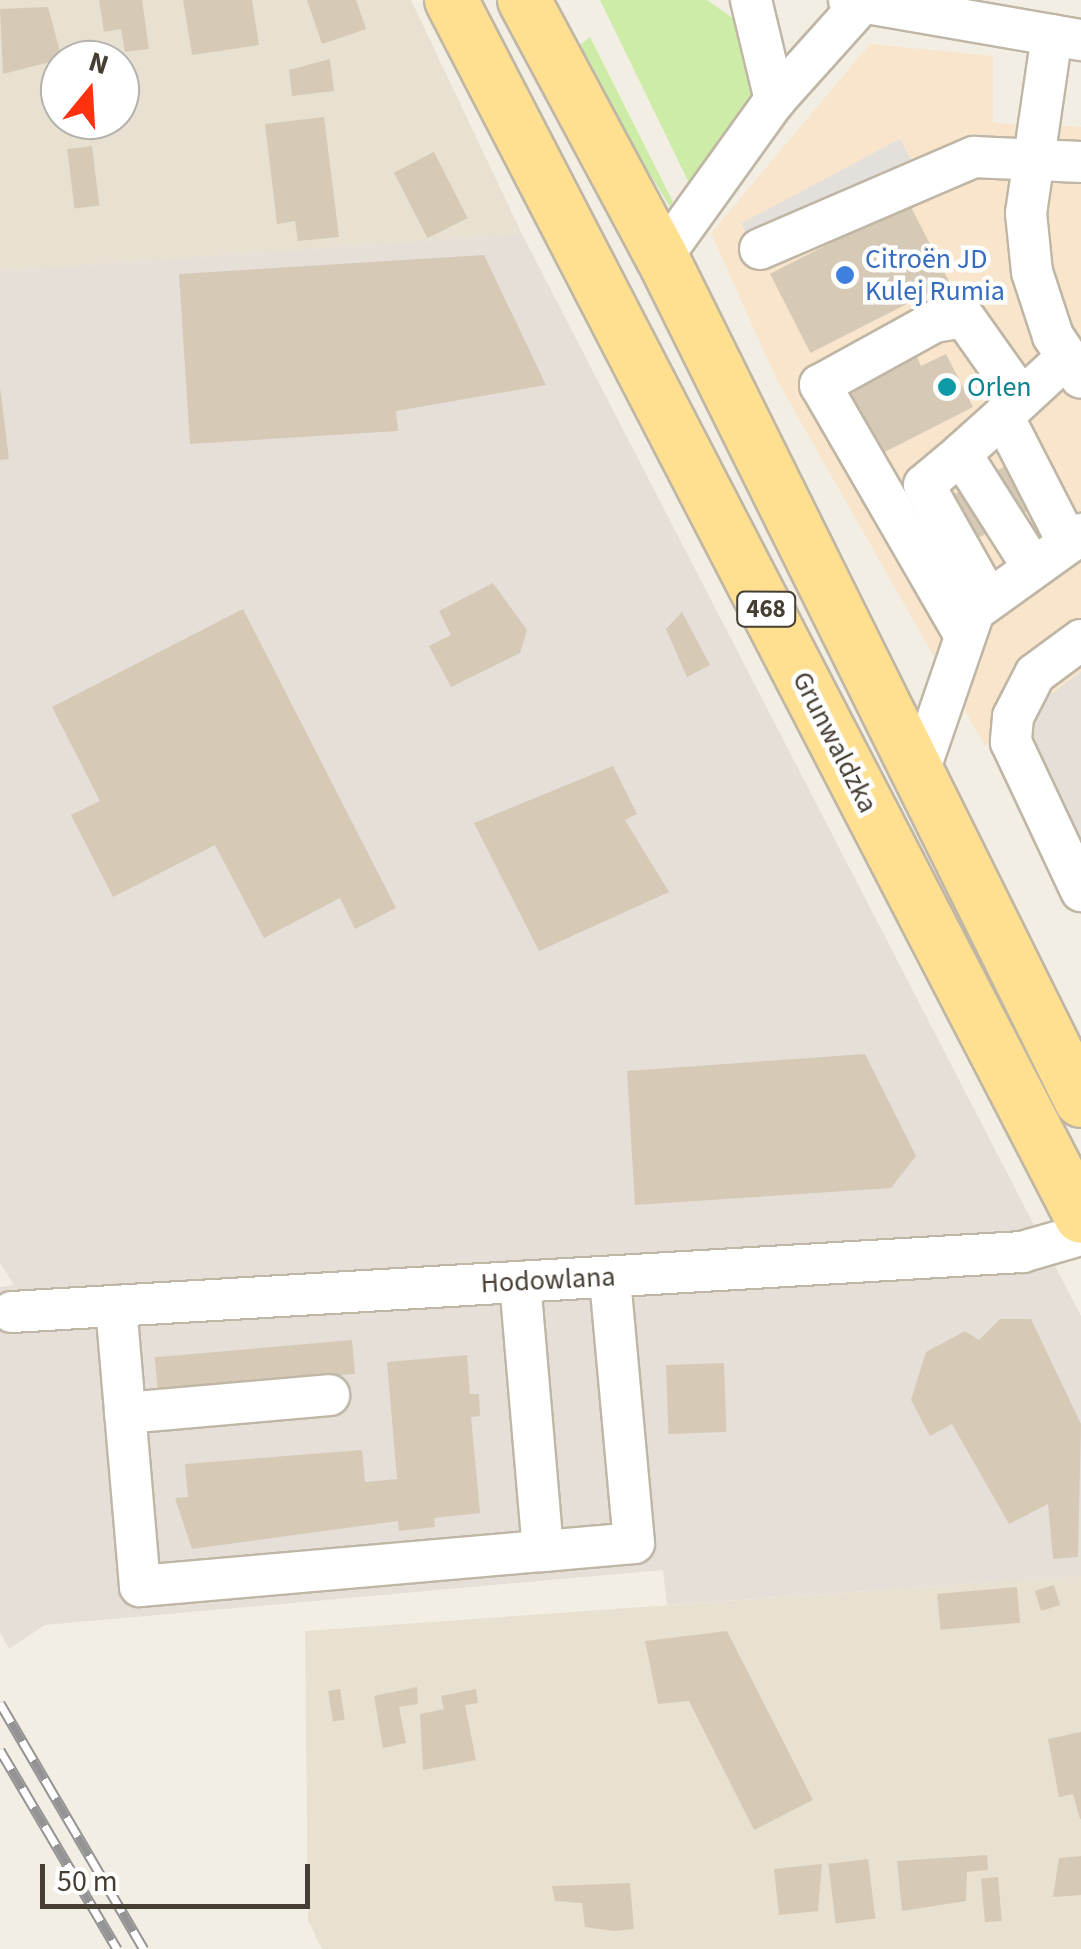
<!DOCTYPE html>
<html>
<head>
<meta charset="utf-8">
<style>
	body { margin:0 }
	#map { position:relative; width:1081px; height:1949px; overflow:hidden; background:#f3eee3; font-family:"Source Sans 3",sans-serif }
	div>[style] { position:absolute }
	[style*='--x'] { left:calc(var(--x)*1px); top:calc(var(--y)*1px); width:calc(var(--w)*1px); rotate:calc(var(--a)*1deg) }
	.residential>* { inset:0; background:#e8e0d0 }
	.commercial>* { inset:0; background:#f8e5cb }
	.industrial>* { inset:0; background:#e5dfd8 }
	.green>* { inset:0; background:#cdeca7 }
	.parking>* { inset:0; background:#e3e0dc; transform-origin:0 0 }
	.building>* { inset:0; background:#d6cab7; transform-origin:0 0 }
	.roads { filter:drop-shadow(2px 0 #bfb6a5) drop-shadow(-2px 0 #bfb6a5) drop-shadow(0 2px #bfb6a5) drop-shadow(0 -2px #bfb6a5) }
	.minor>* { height:40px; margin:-20px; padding:0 20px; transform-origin:20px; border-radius:20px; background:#fff }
	.major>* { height:52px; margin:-26px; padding:0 26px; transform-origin:26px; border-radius:26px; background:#ffdf90 }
	.rail>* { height:11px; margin-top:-5.5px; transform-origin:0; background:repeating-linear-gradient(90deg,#fff 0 22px,#949494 0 44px); box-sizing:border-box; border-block:2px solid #949494 }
	.dots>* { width:28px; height:28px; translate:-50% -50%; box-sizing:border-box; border:5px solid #fff; border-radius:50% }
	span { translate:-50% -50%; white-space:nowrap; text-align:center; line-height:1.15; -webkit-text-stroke:9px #fff; paint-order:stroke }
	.shield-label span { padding:2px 8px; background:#fff; border:2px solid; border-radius:8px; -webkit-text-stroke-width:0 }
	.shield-label { font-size:25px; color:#463e33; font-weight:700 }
	.shop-label { font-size:28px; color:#366cbe }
	.left { translate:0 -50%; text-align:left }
	.culture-label { font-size:28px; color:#0d838f }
	.street-label { font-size:28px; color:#463e33 }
	.north { position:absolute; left:40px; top:40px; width:100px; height:100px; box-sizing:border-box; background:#fff; border:2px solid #b5b2ad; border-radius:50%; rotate:18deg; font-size:28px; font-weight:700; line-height:40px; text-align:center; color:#463e33 }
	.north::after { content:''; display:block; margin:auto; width:35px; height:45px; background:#ff310e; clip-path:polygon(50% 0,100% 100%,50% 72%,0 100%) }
	.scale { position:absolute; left:40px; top:1864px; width:270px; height:45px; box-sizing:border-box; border:5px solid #463e33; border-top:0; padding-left:12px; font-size:30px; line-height:35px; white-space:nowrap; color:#463e33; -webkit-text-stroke:8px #fff; paint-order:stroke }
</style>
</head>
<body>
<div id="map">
	<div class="residential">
		<i style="clip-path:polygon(evenodd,0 0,411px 0,522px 234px,0 271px,0 0,60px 60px,120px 60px,120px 120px,60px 120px,60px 60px)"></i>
		<i style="clip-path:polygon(1081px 1576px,1081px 1949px,322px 1949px,308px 1920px,305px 1631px)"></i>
	</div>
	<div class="commercial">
		<i style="clip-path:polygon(870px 44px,993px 56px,993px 123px,1081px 127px,1081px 671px,985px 746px,777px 380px,711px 233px)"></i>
	</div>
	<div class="industrial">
		<i style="clip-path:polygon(522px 234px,1081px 1316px,1081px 1576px,667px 1605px,663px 1570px,45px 1625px,9px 1649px,0 1632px,0 1287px,14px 1285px,0 1263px,0 271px)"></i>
		<i style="clip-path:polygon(1081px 671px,1081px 843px,1031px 738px,1035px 707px)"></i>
	</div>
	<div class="green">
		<i style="clip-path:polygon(600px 0,707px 0,741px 24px,756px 100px,690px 185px)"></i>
		<i style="clip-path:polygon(590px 37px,673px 202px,670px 207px,575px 49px)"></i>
	</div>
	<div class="parking">
		<i style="left:900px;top:139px;width:27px;height:180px;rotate:62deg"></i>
	</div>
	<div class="building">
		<i style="clip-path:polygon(99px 0,142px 0,149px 49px,125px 52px,121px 29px,104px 32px)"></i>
		<i style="clip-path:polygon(183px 0,252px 0,259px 45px,192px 55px)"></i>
		<i style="clip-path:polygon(307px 0,356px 0,366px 29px,322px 44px)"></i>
		<i style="clip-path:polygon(48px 7px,62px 59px,3px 74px,0 9px)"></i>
		<i style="clip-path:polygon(330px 59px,334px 91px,292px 96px,289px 70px)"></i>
		<i style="clip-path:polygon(324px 117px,339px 237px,298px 241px,295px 221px,277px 224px,265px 124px)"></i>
		<i style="left:92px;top:146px;width:60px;height:25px;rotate:83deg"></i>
		<i style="left:434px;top:152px;width:74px;height:45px;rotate:63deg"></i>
		<i style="left:909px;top:203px;width:89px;height:156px;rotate:63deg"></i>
		<i style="clip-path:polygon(484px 255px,546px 385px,396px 411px,398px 431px,190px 444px,179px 274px)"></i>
		<i style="clip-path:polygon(915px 352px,921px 366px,946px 354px,973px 407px,879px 455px,845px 387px)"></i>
		<i style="clip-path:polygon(0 387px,9px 459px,0 460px)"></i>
		<i style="left:1014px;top:461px;width:50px;height:113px;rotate:61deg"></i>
		<i style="clip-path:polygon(493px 583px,527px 630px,520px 653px,451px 687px,429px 646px,451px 635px,439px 611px)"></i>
		<i style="clip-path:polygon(243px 609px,396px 908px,355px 929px,340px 898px,264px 938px,215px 845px,113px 897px,71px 815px,100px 801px,52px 707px)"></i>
		<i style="clip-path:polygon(682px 612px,710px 665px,687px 677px,666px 629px)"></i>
		<i style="clip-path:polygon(613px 766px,637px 814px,625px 820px,669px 892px,539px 951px,474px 823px)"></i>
		<i style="clip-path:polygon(865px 1054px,916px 1156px,891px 1188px,635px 1205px,627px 1071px)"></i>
		<i style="clip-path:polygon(1000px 1319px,1031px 1319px,1081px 1424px,1078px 1557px,1053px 1559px,1048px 1504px,1009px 1524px,952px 1424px,930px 1436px,911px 1400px,926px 1352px,965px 1331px,979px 1340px)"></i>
		<i style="left:352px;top:1340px;width:34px;height:198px;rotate:85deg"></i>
		<i style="clip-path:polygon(467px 1355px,470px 1394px,479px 1394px,480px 1416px,471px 1417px,480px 1513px,434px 1518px,435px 1527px,399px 1531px,398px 1521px,192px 1549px,175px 1498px,188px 1497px,185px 1464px,362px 1450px,365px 1482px,397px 1479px,387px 1362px)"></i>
		<i style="left:724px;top:1363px;width:69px;height:58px;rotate:88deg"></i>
		<i style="left:1054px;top:1585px;width:21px;height:20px;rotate:73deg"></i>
		<i style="left:1017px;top:1587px;width:36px;height:80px;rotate:85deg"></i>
		<i style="clip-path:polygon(727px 1631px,813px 1800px,754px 1830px,689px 1701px,658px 1704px,645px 1641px)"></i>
		<i style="clip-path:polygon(417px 1687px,418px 1704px,399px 1707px,406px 1743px,383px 1748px,374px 1696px)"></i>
		<i style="left:340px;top:1689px;width:31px;height:12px;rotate:81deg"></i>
		<i style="clip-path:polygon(476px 1689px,478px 1703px,465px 1705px,476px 1760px,423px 1770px,420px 1714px,444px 1709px,441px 1696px)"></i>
		<i style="clip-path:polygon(1081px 1732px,1081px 1819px,1080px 1819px,1073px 1794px,1059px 1797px,1048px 1739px)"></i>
		<i style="clip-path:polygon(987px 1855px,988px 1870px,967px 1872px,966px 1901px,902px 1911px,897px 1861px)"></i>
		<i style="clip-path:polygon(1081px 1856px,1081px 1895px,1053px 1897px,1059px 1858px)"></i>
		<i style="left:868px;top:1859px;width:60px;height:40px;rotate:83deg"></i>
		<i style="clip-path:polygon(822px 1864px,818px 1911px,779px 1915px,774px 1869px)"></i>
		<i style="left:998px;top:1877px;width:44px;height:17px;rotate:85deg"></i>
		<i style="clip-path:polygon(630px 1883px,634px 1929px,614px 1931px,585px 1927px,582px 1903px,555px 1901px,552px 1886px)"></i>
	</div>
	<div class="roads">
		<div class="minor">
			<i style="--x:751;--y:0;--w:103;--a:76.5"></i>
			<i style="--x:849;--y:0;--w:235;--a:9.8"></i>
			<i style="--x:1052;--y:35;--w:180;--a:98.3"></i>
			<i style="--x:1026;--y:213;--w:59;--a:84.2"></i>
			<i style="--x:1032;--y:272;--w:67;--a:71.8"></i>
			<i style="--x:1053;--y:336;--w:50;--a:56.3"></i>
			<i style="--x:760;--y:249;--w:233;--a:-23.3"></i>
			<i style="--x:974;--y:157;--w:107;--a:2.7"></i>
			<i style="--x:662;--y:257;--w:193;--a:-54.3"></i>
			<i style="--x:775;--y:100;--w:130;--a:-48.1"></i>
			<i style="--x:1067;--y:357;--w:87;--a:137.3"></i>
			<i style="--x:1003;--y:416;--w:143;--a:62.9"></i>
			<i style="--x:1003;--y:416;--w:57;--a:137.9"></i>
			<i style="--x:961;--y:454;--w:133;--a:57.6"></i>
			<i style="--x:961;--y:454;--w:48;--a:140"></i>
			<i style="--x:924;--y:485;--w:126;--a:60.6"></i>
			<i style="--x:964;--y:634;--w:288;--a:-120"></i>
			<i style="--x:820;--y:385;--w:130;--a:-28.9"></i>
			<i style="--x:934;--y:322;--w:30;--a:-9"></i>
			<i style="--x:964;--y:317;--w:100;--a:54.7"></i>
			<i style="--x:1081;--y:640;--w:57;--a:143.5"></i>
			<i style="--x:1035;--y:674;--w:48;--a:117.1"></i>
			<i style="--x:1013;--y:717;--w:25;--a:95"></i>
			<i style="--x:1011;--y:742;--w:165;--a:64.8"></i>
			<i style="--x:917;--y:777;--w:176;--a:-71"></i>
			<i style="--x:974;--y:611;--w:132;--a:-35.7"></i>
			<i style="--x:520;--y:1282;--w:270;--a:85.1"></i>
			<i style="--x:543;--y:1551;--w:91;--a:-5"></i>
			<i style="--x:634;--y:1543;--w:267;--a:-95.2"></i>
			<i style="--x:116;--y:1306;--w:281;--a:85.1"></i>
			<i style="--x:140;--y:1586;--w:405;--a:-5"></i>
			<i style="--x:12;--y:1312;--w:1012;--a:-3.4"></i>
			<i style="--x:1022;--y:1252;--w:61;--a:-16.1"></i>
			<i style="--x:125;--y:1413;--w:205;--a:-5"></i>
		</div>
		<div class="major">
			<i style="--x:451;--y:0;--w:1370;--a:62.63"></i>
			<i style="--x:524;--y:0;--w:292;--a:61.8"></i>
			<i style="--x:662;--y:257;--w:942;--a:63.6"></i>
		</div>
	</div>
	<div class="rail">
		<i style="--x:0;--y:1703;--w:285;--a:59.7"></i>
		<i style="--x:0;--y:1750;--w:231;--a:59.5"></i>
	</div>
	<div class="dots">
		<i style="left:845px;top:275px;background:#3f7fe0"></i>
		<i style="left:947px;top:387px;background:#0f9aa8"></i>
	</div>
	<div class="shield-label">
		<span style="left:766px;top:609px">468</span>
	</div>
	<div class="shop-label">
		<span class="left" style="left:865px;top:275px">Citroën JD<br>Kulej Rumia</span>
	</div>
	<div class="culture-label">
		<span class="left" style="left:967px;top:387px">Orlen</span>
	</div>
	<div class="street-label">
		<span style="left:835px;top:742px;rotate:63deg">Grunwaldzka</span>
		<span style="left:548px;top:1280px;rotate:-3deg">Hodowlana</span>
	</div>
	<div class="north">N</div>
	<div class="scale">50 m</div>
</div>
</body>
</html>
